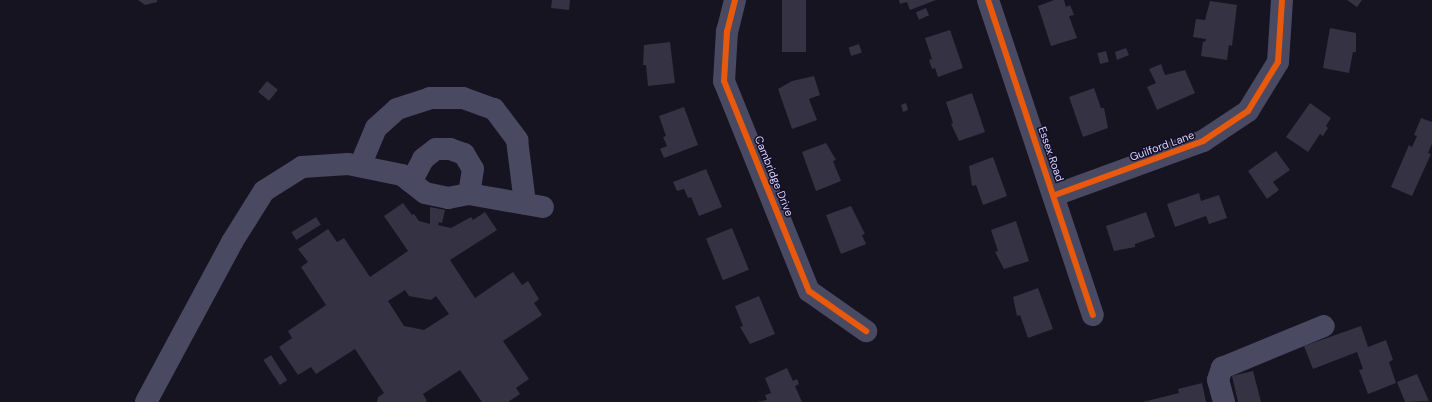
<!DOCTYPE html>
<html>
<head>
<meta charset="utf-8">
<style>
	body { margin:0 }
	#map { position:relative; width:1432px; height:402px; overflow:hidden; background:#161421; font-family:"DM Sans",sans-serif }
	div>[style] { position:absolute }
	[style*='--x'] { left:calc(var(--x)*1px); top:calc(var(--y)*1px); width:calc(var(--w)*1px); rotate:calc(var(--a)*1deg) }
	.building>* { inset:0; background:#343243; transform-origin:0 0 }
	.minor>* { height:22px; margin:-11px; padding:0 11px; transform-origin:11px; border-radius:11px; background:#4a4962 }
	.cycleway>* { height:6px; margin:-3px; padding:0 3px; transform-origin:3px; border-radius:3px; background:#e8590c }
	span { translate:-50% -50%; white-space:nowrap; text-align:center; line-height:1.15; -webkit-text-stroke:3px #130f26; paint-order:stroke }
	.street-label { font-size:11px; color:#d9d4ff }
</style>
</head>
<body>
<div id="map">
	<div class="building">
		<i style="clip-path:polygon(138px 0,157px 0,157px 2px,145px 5px)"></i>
		<i style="clip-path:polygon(552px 0,570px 0,569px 10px,551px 8px)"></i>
		<i style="left:782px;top:0;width:24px;height:52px"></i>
		<i style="clip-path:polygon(899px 0,936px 0,910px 10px,907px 2px,900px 4px)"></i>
		<i style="clip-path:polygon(1054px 0,1064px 0,1066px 7px,1070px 5px,1074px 15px,1069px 16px,1077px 38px,1051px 46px,1038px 6px)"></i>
		<i style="clip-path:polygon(1347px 0,1362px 0,1357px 7px)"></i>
		<i style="clip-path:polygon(1210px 1px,1237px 5px,1232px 46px,1229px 45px,1227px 60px,1201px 56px,1203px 41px,1205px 42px,1206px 39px,1193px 37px,1196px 19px,1205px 20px)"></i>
		<i style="left:926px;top:8px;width:8px;height:11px;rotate:67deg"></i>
		<i style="clip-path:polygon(1330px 28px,1356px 33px,1356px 52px,1353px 52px,1349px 73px,1323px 68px)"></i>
		<i style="clip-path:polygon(950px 30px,963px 68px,938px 77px,935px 68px,932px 69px,929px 60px,932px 59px,925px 38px)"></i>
		<i style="clip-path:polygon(670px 42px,675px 83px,648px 86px,646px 65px,643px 65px,644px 45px)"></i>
		<i style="left:859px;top:44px;width:9px;height:11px;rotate:72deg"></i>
		<i style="clip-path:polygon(1126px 48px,1129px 55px,1117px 60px,1115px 52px)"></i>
		<i style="left:1106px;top:51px;width:11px;height:9px;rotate:75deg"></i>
		<i style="clip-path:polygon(1161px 64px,1165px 75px,1185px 70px,1195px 93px,1157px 110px,1147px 87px,1156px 83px,1149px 69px)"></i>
		<i style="clip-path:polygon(814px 76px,820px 95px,809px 99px,817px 120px,792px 129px,778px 89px,792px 81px)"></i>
		<i style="left:267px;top:81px;width:14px;height:14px;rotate:39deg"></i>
		<i style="clip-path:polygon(1094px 88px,1101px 108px,1104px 108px,1108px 128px,1083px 137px,1069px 97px)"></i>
		<i style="clip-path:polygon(972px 93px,985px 132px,959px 141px,951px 124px,953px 123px,946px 102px)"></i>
		<i style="clip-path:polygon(906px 103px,908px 110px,903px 112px,901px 105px)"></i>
		<i style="clip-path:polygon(1310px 103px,1331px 118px,1326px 126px,1328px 128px,1323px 136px,1320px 134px,1308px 152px,1286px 137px)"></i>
		<i style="clip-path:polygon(684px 107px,698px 145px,664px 158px,660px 149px,667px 146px,663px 137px,666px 136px,659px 116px)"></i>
		<i style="clip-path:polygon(1421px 118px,1432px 122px,1432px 144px,1428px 153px,1431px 154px,1412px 196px,1391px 187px,1409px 145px,1412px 147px,1417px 136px,1414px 135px)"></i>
		<i style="clip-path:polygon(826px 143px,836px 160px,833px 161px,841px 181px,816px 191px,802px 152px)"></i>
		<i style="clip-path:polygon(1276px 151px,1290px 170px,1273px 182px,1279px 190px,1267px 199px,1248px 171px)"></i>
		<i style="clip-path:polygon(993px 157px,1007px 196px,983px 205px,976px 185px,972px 186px,969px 166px)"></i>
		<i style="clip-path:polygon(706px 169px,722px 207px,699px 216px,691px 197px,688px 198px,684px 189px,677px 191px,673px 182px)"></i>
		<i style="clip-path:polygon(1199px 193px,1201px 201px,1219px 195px,1227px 218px,1209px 224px,1206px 216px,1175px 227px,1167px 204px)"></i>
		<i style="clip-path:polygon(evenodd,403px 203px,412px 215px,414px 214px,419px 221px,430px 224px,430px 207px,445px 210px,442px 223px,439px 222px,438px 225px,451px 228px,471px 217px,473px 220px,485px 212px,497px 230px,450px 260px,475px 298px,513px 272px,522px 285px,528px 281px,539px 299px,534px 303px,542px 315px,503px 341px,529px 379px,516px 388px,520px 394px,508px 402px,482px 402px,460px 370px,423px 394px,427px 401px,425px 402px,377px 402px,378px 397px,384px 393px,355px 349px,316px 374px,311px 367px,298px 375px,279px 347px,292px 338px,288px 331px,326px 305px,301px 267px,308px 262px,298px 249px,328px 229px,337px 242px,344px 238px,370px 277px,408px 251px,384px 216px,403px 203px,405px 290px,409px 296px,431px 300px,436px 296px,449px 314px,424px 330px,404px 326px,388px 301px,405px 290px)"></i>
		<i style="clip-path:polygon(851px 206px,865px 234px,862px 235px,866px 244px,841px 254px,826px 215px)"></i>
		<i style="clip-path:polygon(1146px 212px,1155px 237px,1135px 244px,1135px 247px,1114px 251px,1106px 226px)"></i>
		<i style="left:316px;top:217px;width:9px;height:29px;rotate:58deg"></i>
		<i style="clip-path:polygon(1016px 221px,1029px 261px,1004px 269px,995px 252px,998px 251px,991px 230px)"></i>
		<i style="left:732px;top:228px;width:45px;height:28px;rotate:68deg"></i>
		<i style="clip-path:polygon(1038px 288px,1053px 329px,1028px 338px,1020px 315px,1017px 316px,1013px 297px)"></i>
		<i style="clip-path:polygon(759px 296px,775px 334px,750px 344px,740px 327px,743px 326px,735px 306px)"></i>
		<i style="clip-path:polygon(1361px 326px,1368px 347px,1386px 340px,1393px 360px,1389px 362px,1396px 383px,1368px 394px,1359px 370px,1363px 369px,1357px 352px,1313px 369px,1304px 346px)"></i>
		<i style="left:271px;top:355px;width:30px;height:9px;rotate:57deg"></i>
		<i style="clip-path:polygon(787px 368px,793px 381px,797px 379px,799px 384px,795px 386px,802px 402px,756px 402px,767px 400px,765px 395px,771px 393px,765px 378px)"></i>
		<i style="clip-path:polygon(1253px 371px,1261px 402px,1238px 402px,1232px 376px)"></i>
		<i style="clip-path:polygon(1417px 374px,1429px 401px,1405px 402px,1397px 382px)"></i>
		<i style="clip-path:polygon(1202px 383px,1206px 402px,1143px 402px,1179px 393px,1178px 389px)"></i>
	</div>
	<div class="minor">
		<i style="--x:735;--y:0;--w:32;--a:104"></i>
		<i style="--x:727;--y:31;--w:50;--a:93.4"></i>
		<i style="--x:724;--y:81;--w:227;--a:68"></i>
		<i style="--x:809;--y:291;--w:70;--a:35.1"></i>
		<i style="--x:988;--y:0;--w:332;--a:71.6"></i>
		<i style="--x:360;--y:166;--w:41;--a:-67.2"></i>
		<i style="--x:376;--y:128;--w:28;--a:-42"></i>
		<i style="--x:397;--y:109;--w:35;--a:-18"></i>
		<i style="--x:430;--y:98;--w:33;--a:0"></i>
		<i style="--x:463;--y:98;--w:33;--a:20"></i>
		<i style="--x:494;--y:109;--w:39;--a:53"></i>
		<i style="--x:517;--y:140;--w:64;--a:82.8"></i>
		<i style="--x:411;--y:182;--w:26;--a:-62"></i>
		<i style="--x:423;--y:159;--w:16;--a:-38"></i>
		<i style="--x:436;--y:149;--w:14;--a:0"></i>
		<i style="--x:450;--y:149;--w:15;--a:20"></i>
		<i style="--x:464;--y:154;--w:17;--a:59"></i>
		<i style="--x:473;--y:169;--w:25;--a:99"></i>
		<i style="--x:1055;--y:195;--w:158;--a:-20"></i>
		<i style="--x:1203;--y:141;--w:54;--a:-33.7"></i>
		<i style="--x:1248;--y:111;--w:57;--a:-58.5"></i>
		<i style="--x:1278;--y:62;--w:62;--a:-86.3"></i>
		<i style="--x:146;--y:402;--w:182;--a:-61.7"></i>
		<i style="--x:232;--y:242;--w:60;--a:-57.9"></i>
		<i style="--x:264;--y:191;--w:45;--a:-32.3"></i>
		<i style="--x:302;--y:167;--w:46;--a:-3.7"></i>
		<i style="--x:348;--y:164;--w:55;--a:11.5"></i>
		<i style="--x:402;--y:175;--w:29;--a:38"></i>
		<i style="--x:425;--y:193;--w:24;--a:12"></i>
		<i style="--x:448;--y:198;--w:21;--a:-11"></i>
		<i style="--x:469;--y:194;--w:75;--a:10"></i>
		<i style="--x:1224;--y:402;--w:23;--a:-105"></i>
		<i style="--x:1218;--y:380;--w:13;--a:-72"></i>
		<i style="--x:1222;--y:368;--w:110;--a:-22.4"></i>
	</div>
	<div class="cycleway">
		<i style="--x:735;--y:0;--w:32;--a:104"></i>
		<i style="--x:727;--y:31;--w:50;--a:93.4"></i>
		<i style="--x:724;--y:81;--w:227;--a:68"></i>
		<i style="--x:809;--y:291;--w:70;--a:35.1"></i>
		<i style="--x:988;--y:0;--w:332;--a:71.6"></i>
		<i style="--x:1055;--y:195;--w:158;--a:-20"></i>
		<i style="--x:1203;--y:141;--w:54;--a:-33.7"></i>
		<i style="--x:1248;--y:111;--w:57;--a:-58.5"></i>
		<i style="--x:1278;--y:62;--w:62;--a:-86.3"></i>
	</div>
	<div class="street-label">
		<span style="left:1162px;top:146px;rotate:-20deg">Guilford Lane</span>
		<span style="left:1051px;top:154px;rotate:71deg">Essex Road</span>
		<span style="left:774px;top:176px;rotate:68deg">Cambridge Drive</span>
	</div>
</div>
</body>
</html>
